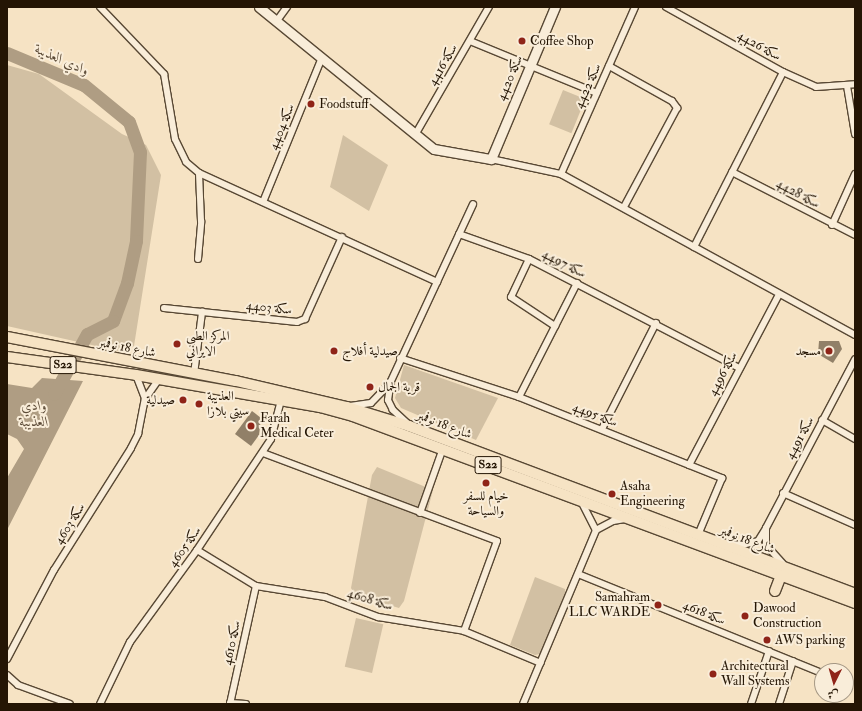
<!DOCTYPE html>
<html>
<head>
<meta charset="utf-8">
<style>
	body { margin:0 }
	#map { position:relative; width:862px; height:711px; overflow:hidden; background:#f6e3c4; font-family:"IM FELL Double Pica",Amiri,serif }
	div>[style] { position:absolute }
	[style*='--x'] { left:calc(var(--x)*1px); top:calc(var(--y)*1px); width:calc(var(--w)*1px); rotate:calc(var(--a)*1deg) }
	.green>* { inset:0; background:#d2c0a3; transform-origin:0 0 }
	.water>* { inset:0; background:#af9d83 }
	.river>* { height:13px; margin:-6.5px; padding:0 6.5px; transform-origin:6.5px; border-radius:6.5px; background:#af9d83 }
	.building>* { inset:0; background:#918068 }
	.roads { filter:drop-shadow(1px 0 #584834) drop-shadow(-1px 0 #584834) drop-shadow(0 1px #584834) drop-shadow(0 -1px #584834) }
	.street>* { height:6px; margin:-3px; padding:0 3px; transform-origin:3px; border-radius:3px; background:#f9edd9 }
	.secondary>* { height:9px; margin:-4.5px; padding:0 4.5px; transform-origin:4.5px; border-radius:4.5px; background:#f9edd9 }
	.primary>* { height:10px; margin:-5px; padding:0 5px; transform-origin:5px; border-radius:5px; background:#f6e3c4 }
	.dots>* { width:11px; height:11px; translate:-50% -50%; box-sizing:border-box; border:2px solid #f9edd9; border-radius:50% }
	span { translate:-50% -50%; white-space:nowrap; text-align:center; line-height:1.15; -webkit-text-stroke:4px #f9edd9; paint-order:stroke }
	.shield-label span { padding:1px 3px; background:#f9edd9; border:1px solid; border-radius:3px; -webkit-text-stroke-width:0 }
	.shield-label { font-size:12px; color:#241504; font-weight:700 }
	.poi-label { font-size:13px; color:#241504 }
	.left { translate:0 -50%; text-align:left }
	.right { translate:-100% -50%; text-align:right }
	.street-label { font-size:13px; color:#241504 }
	.water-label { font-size:14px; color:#5c4b37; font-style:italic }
	.frame { position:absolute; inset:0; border:8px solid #241504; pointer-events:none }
	.north { position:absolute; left:814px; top:663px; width:40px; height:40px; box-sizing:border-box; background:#f9edd9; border:1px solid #a49784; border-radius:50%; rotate:185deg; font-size:11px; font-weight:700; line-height:16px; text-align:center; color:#241504 }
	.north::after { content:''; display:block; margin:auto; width:14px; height:18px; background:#8f2418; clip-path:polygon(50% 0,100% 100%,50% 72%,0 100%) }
</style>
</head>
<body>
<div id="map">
	<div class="green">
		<i style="clip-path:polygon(7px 65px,39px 74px,122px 134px,146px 145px,161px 175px,134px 346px,123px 352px,7px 326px)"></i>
		<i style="left:563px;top:90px;width:24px;height:37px;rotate:22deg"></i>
		<i style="clip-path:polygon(343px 135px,388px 165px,369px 211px,330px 187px)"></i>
		<i style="clip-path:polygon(404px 365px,498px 398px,476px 440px,401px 408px,395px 398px)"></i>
		<i style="clip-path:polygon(377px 467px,433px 490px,404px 601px,399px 608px,355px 595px,351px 588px,372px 475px)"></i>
		<i style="clip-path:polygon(535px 577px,565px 589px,565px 593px,540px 654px,535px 655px,510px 645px)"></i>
		<i style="left:356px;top:618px;width:28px;height:50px;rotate:13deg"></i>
	</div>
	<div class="water">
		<i style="clip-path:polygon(42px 378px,83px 381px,7px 530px,7px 478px,24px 449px,17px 439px,7px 434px,7px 384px,32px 388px)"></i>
	</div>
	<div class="river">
		<i style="--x:7;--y:53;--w:83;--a:22.6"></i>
		<i style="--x:84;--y:85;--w:58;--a:39.4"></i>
		<i style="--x:129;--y:122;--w:32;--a:70"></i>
		<i style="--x:140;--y:152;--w:89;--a:92.6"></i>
		<i style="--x:136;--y:241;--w:43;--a:102.1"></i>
		<i style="--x:127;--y:283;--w:40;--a:110.2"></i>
		<i style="--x:113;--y:321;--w:29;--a:153"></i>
		<i style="--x:87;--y:334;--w:68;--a:118.8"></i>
	</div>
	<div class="building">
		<i style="clip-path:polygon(819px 341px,839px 341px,842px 349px,833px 363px,818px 354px)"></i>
		<i style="clip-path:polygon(252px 411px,261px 418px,259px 435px,251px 446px,235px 434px)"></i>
	</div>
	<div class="roads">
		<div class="street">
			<i style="--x:100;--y:7;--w:93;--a:46.3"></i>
			<i style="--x:164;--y:74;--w:66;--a:80.4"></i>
			<i style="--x:175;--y:139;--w:25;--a:64"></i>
			<i style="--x:186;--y:162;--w:17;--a:40"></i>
			<i style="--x:199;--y:173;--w:262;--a:24.6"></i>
			<i style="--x:666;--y:7;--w:134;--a:29.1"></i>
			<i style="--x:783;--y:72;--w:36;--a:24"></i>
			<i style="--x:816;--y:87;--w:39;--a:-4"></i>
			<i style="--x:276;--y:22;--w:19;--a:-54"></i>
			<i style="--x:470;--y:41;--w:137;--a:22.3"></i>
			<i style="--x:609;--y:66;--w:72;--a:29.1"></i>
			<i style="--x:672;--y:101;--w:9;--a:54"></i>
			<i style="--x:677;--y:108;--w:112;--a:118.2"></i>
			<i style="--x:847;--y:86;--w:49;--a:80.5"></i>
			<i style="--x:415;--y:135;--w:148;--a:-60"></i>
			<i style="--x:491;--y:159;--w:72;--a:12.1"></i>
			<i style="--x:561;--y:174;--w:335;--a:28.7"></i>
			<i style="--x:732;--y:172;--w:138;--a:27.1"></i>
			<i style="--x:561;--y:174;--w:183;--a:-66.1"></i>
			<i style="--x:263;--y:202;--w:153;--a:-67.8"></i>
			<i style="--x:832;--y:225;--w:56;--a:-65.7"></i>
			<i style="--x:459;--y:234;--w:74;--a:19.7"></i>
			<i style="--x:529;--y:259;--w:237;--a:27.4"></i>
			<i style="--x:694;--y:247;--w:196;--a:-63"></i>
			<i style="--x:198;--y:259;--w:38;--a:-85"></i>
			<i style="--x:201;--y:221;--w:48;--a:-92.4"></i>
			<i style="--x:529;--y:259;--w:42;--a:115.3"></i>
			<i style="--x:511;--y:297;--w:53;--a:33.4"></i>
			<i style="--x:164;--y:308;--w:134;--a:6"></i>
			<i style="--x:297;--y:322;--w:9;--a:-21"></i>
			<i style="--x:305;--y:319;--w:90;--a:-65.7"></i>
			<i style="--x:400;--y:358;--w:125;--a:18.1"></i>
			<i style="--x:519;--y:397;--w:219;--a:21.8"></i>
			<i style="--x:722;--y:478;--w:62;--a:112.8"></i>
			<i style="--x:194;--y:374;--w:63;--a:-82.6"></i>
			<i style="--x:136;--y:375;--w:26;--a:69"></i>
			<i style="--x:519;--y:397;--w:128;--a:-63"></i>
			<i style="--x:350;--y:406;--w:21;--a:-8"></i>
			<i style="--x:371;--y:403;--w:28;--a:-46"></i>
			<i style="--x:822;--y:420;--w:38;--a:30"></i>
			<i style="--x:408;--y:424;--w:21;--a:-137"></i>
			<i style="--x:393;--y:410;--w:11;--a:-117"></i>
			<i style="--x:388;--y:400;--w:19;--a:-81"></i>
			<i style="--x:391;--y:381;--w:195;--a:-65.1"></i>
			<i style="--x:602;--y:429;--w:119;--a:-63"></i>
			<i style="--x:263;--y:453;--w:250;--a:20.6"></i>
			<i style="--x:497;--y:541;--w:96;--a:110.1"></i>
			<i style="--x:689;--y:465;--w:193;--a:-62.2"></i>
			<i style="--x:783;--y:493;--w:79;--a:24"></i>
			<i style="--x:582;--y:503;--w:30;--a:63"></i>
			<i style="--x:420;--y:513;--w:69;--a:-70.5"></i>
			<i style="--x:766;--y:528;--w:191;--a:-62.2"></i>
			<i style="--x:731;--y:544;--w:11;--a:5"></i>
			<i style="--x:742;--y:545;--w:16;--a:-14"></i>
			<i style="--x:758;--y:541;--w:15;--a:-58"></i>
			<i style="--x:766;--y:528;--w:17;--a:90"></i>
			<i style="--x:766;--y:545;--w:25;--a:48"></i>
			<i style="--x:197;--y:550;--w:69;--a:31.4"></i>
			<i style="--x:256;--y:586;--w:70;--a:9.1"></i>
			<i style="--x:325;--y:597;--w:57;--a:20.7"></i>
			<i style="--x:378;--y:617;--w:87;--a:9.2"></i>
			<i style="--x:464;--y:631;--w:83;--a:22.6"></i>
			<i style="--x:578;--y:574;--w:263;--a:22.1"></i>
			<i style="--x:7;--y:659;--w:101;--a:-62.2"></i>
			<i style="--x:54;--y:570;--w:144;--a:-57.7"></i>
			<i style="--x:131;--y:448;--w:16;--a:-63"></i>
			<i style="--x:138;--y:434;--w:36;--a:-79"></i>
			<i style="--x:145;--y:399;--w:24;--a:-55"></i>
			<i style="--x:7;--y:675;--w:15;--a:42"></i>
			<i style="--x:18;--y:685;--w:55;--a:20.1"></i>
			<i style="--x:230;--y:703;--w:16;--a:4"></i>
			<i style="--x:100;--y:704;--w:69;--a:-64.2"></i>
			<i style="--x:130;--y:642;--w:114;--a:-53.9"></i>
			<i style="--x:197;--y:550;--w:133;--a:-56.3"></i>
			<i style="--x:271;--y:439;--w:40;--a:-75.6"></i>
			<i style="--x:230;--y:704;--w:121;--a:-77.6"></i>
			<i style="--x:523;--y:704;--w:189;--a:-67.2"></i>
			<i style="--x:596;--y:530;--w:19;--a:-28"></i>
			<i style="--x:613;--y:521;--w:12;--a:-9"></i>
			<i style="--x:751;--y:704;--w:56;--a:-71.2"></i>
			<i style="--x:779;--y:704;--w:45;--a:-72"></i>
		</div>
		<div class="secondary">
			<i style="--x:259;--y:7;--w:225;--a:39.1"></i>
			<i style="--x:434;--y:149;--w:58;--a:10"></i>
			<i style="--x:491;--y:159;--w:165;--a:-67.2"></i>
		</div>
		<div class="primary">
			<i style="--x:7;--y:337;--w:233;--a:10.9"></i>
			<i style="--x:236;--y:381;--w:114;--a:13.2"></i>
			<i style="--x:347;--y:407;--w:65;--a:17"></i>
			<i style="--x:409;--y:426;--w:477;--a:20.6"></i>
			<i style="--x:7;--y:357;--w:130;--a:7.9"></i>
			<i style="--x:136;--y:375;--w:187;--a:9.9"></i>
			<i style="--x:320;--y:407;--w:34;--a:15"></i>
			<i style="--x:353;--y:416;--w:536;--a:20.43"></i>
			<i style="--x:775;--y:591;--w:17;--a:-69"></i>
		</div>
	</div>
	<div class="dots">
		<i style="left:522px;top:41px;background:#8f2418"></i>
		<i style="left:311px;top:104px;background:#8f2418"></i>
		<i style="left:177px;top:344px;background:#8f2418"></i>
		<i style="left:334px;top:351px;background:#8f2418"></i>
		<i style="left:829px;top:351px;background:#8f2418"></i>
		<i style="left:370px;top:387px;background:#8f2418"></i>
		<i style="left:183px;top:400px;background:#8f2418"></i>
		<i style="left:199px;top:404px;background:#8f2418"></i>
		<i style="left:251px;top:426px;background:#8f2418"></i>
		<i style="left:486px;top:483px;background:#8f2418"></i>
		<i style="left:612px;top:494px;background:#8f2418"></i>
		<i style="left:658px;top:605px;background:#8f2418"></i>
		<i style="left:745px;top:616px;background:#8f2418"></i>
		<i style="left:767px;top:640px;background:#8f2418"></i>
		<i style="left:713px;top:674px;background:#8f2418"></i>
	</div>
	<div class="shield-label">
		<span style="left:63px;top:365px">S22</span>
		<span style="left:488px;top:465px">S22</span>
	</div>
	<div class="poi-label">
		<span class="left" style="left:530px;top:41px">Coffee Shop</span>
		<span class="left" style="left:319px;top:104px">Foodstuff</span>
		<span class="left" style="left:186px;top:344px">المركز الطبي<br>الايراني</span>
		<span class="left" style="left:342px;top:351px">صيدلية أفلاج</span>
		<span class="right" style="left:821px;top:351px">مسجد</span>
		<span class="left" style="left:378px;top:387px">قرية الجمال</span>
		<span class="left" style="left:207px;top:404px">العذيبة<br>سيتي بلازا</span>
		<span class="right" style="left:175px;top:400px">صيدلية</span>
		<span class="left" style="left:260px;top:426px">Farah<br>Medical Ceter</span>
		<span class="left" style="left:620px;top:494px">Asaha<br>Engineering</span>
		<span style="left:486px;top:504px">خيام للسفر<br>والسياحة</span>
		<span class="right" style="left:650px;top:605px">Samahram<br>LLC WARDE</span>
		<span class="left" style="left:753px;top:616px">Dawood<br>Construction</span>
		<span class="left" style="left:775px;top:640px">AWS parking</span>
		<span class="left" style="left:721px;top:674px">Architectural<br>Wall Systems</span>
	</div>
	<div class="street-label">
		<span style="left:759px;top:46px;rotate:29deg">سكة 4426</span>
		<span style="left:443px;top:65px;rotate:-60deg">سكة 4416</span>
		<span style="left:510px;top:78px;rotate:-67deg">سكة 4420</span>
		<span style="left:588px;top:86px;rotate:-66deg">سكة 4422</span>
		<span style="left:282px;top:127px;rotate:-68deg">سكة 4404</span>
		<span style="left:798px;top:194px;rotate:28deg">سكة 4428</span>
		<span style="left:564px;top:264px;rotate:27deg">سكة 4497</span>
		<span style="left:269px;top:308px;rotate:6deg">سكة 4403</span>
		<span style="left:127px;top:348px;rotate:11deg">شارع 18 نوفمبر</span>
		<span style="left:723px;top:374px;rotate:-62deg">سكة 4496</span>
		<span style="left:595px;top:415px;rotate:21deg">سكة 4495</span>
		<span style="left:444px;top:425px;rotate:21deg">شارع 18 نوفمبر</span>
		<span style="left:800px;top:438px;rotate:-62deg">سكة 4491</span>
		<span style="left:70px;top:524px;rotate:-58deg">سكة 4603</span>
		<span style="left:747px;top:540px;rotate:21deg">شارع 18 نوفمبر</span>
		<span style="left:185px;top:547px;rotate:-55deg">سكة 4605</span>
		<span style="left:370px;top:600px;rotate:17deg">سكة 4608</span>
		<span style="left:704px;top:613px;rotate:22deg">سكة 4618</span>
		<span style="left:232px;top:643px;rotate:-78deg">سكة 4610</span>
	</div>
	<div class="water-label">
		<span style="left:62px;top:60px;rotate:24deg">وادي العذيبة</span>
		<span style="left:34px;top:414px">وادي<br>العذيبة</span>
	</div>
	<div class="frame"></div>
	<div class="north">ش</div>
</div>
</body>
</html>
